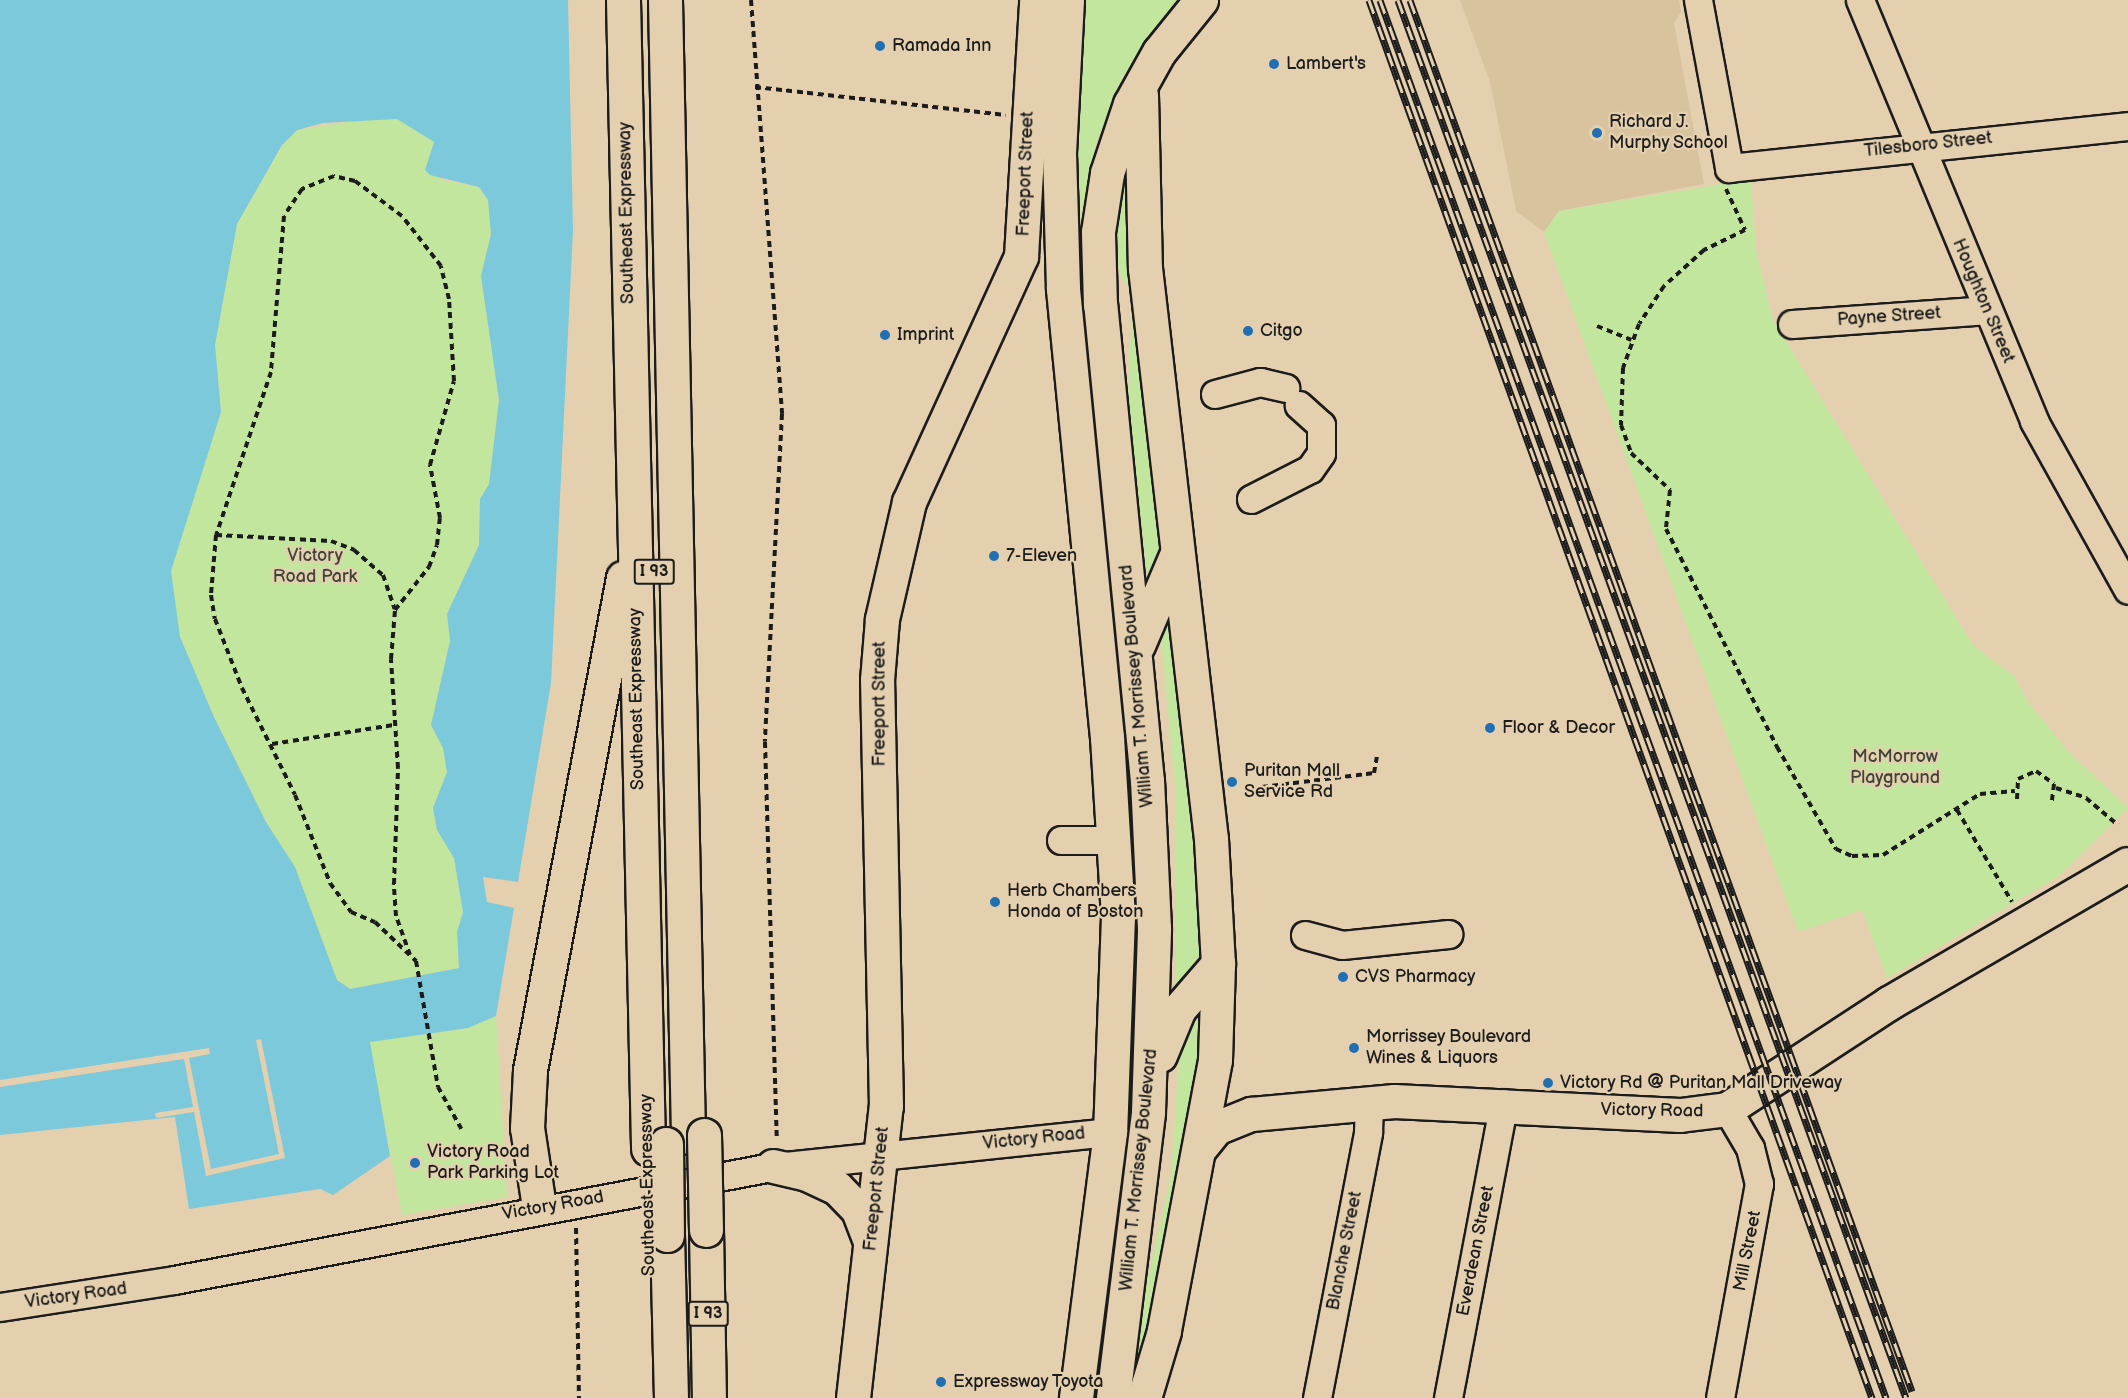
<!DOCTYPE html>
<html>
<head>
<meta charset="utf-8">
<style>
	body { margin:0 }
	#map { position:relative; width:2128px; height:1398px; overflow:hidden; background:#e4d0af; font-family:"Balsamiq Sans",sans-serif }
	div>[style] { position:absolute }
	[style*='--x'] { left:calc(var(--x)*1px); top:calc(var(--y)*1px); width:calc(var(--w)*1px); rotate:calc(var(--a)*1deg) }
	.built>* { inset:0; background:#d8c39e }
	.green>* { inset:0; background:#c3e69f }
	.water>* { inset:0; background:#7bc9da }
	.pier>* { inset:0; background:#e4d0af }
	.path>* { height:4px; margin-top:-2px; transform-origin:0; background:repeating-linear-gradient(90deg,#1c1c1c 0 6px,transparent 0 10.5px) }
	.roads { filter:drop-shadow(2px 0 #1c1c1c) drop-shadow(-2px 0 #1c1c1c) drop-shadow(0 2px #1c1c1c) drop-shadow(0 -2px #1c1c1c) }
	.minor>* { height:27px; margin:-13.5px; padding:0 13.5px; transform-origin:13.5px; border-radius:13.5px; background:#e4d0af }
	.major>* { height:33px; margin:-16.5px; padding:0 16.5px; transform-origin:16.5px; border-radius:16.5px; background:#e4d0af }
	.highway>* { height:33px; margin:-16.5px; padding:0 16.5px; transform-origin:16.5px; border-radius:16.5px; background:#e4d0af }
	.rail>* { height:7px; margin-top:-3.5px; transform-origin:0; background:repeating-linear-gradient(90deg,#e4d0af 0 14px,#1c1c1c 0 28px); box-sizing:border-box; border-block:2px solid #1c1c1c }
	.bridges { filter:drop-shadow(2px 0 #1c1c1c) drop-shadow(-2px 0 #1c1c1c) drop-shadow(0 2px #1c1c1c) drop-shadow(0 -2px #1c1c1c) }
	.highway-bridge>* { height:33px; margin:-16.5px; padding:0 16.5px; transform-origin:16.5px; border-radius:16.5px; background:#e4d0af }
	.dots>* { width:16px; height:16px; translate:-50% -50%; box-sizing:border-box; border:3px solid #e4d0af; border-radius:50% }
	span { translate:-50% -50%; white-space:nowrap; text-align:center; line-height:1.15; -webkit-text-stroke:4.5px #e4d0af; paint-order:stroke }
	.shield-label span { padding:2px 4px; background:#e4d0af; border:2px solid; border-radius:4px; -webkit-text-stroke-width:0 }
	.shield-label { font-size:16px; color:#1c1c1c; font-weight:700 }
	.poi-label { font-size:18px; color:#1c1c1c }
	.left { translate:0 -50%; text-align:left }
	.street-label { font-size:18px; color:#1c1c1c }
	.park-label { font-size:18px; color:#3d4436 }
</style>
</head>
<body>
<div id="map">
	<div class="built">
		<i style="clip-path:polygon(1460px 0,1679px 0,1681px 12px,1674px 23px,1704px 184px,1559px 211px,1544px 232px,1516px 211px,1490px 82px)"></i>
	</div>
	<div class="green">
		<i style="clip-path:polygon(1086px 0,1179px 0,1123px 76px,1096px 144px,1077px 234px,1078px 88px)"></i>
		<i style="clip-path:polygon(374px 118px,397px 119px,430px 136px,434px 142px,429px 157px,441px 180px,479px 187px,488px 200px,491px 234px,481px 276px,499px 400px,489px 484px,480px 499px,479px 545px,447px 614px,450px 641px,431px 725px,443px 748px,447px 772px,433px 808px,437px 830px,454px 858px,463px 912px,457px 932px,459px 968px,350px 989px,337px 980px,295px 867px,266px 822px,214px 717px,180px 637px,170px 571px,221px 412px,215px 345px,237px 224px,282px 145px,297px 130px)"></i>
		<i style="clip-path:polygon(1128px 160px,1131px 286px,1128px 287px,1119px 273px,1115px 222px)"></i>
		<i style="clip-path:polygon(1751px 179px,1756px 249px,1773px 320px,1973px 645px,2014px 676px,2028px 702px,2068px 751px,2128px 808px,2059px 876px,1887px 978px,1862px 910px,1798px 932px,1544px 232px,1559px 211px)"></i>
		<i style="clip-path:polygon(1132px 305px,1137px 306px,1166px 564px,1152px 579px,1147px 575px,1128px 401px)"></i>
		<i style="clip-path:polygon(1170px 610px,1202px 889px,1203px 963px,1176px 997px,1175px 786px,1160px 626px)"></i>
		<i style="clip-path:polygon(1204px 997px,1204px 1055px,1161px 1276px,1131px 1398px,1148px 1277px,1171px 1175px,1181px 1032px)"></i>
		<i style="clip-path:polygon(496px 1016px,507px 1197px,402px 1215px,369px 1042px,468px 1028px)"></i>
	</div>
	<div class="water">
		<i style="clip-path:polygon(evenodd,0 0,568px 0,573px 230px,551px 683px,518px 882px,483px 877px,487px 902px,514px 908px,496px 1016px,468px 1028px,370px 1042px,390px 1156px,333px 1195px,320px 1189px,189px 1209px,175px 1117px,0 1135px,0 0,397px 119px,434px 142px,425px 170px,430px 175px,479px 187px,488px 200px,491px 234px,481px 276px,499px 400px,489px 484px,480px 499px,479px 545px,447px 614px,450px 641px,431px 725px,443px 748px,447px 772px,433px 808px,437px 830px,454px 858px,463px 912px,457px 932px,459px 968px,350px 989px,337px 980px,295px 867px,266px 822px,214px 717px,180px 637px,171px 571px,221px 412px,215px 345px,237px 224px,282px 145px,297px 130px,323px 123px,397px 119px)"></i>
	</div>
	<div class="pier">
		<i style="clip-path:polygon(261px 1039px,285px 1158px,206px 1176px,194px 1112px,156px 1118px,155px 1113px,193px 1107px,184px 1059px,0 1087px,0 1080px,209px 1048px,210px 1054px,189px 1058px,211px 1169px,279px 1154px,256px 1040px)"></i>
	</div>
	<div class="path">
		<i style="--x:751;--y:0;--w:415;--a:85.7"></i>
		<i style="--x:782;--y:414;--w:328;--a:93"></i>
		<i style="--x:765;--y:742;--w:398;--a:88.3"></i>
		<i style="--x:755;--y:87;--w:252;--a:6.4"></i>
		<i style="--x:1726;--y:189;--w:45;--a:65.1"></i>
		<i style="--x:1745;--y:230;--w:46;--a:154"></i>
		<i style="--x:1704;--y:250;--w:54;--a:138"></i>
		<i style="--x:1664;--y:286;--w:45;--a:123.3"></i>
		<i style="--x:1639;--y:324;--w:47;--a:110"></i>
		<i style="--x:1623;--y:368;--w:57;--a:92"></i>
		<i style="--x:1621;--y:425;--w:30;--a:70"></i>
		<i style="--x:1631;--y:453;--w:54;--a:43.5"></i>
		<i style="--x:1670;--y:490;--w:39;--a:96"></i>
		<i style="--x:1666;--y:529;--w:245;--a:63"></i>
		<i style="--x:1777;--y:747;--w:118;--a:60"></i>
		<i style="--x:1836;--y:849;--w:17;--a:24"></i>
		<i style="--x:1852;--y:856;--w:31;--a:-2"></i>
		<i style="--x:1883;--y:855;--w:115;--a:-32.2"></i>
		<i style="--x:1980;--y:794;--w:35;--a:-5"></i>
		<i style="--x:1597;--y:326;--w:37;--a:22"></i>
		<i style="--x:216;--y:535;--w:115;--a:3"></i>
		<i style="--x:331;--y:541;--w:25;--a:21"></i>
		<i style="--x:354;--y:550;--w:38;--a:41"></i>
		<i style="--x:383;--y:575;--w:36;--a:71"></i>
		<i style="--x:272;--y:744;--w:123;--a:-8.9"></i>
		<i style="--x:1262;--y:787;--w:113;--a:-7.1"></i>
		<i style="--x:1374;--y:773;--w:17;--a:-80"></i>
		<i style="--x:2056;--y:788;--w:32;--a:18"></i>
		<i style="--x:2086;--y:798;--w:42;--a:40.2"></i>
		<i style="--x:2017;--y:799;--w:20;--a:-87"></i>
		<i style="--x:2018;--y:779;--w:20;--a:-24"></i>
		<i style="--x:2036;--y:771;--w:22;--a:36"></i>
		<i style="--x:2054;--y:784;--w:17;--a:97"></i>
		<i style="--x:1957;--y:810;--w:107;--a:59.1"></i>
		<i style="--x:410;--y:955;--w:41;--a:-109.7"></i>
		<i style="--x:396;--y:916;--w:32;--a:-94"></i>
		<i style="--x:394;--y:884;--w:116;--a:-88"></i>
		<i style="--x:398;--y:768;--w:109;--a:-93.7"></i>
		<i style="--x:391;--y:659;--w:49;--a:-85.3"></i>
		<i style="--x:395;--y:610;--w:55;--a:-51.7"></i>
		<i style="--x:429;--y:567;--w:23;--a:-70"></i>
		<i style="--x:437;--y:545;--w:27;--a:-84"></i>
		<i style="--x:440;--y:518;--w:54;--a:-100.7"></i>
		<i style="--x:430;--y:465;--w:87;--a:-74.1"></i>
		<i style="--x:454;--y:381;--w:82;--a:-93.5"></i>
		<i style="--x:449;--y:299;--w:34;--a:-104"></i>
		<i style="--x:441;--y:266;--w:63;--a:-128"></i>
		<i style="--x:402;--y:216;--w:59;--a:-143.3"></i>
		<i style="--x:355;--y:181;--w:22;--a:-167"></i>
		<i style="--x:334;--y:176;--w:35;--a:158"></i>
		<i style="--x:302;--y:189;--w:32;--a:124"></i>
		<i style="--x:284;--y:216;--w:157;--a:94.8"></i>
		<i style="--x:271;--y:372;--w:172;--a:108.6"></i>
		<i style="--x:216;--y:535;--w:60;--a:94.8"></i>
		<i style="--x:211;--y:595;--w:24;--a:81"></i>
		<i style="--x:215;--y:619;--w:74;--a:68.6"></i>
		<i style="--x:242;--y:688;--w:119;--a:63.6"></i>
		<i style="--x:295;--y:795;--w:95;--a:68.3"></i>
		<i style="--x:330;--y:883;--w:36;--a:54"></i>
		<i style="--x:351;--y:912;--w:26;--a:23"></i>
		<i style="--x:375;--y:922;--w:57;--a:43.6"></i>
		<i style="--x:416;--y:961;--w:128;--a:80.1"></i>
		<i style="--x:438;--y:1087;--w:51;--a:60.9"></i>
		<i style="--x:576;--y:1228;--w:170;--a:89"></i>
	</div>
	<div class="roads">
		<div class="minor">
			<i style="--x:1698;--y:0;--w:171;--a:79.5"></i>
			<i style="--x:1729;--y:168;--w:401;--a:-6"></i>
			<i style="--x:1860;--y:0;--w:456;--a:67.5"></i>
			<i style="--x:2034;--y:421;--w:193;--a:60.9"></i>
			<i style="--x:1792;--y:324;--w:194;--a:-4.1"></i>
			<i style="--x:1215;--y:394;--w:47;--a:-14.9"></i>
			<i style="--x:1260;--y:382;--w:26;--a:13"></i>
			<i style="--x:1251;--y:499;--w:66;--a:-27"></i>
			<i style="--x:1310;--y:469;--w:19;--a:-55"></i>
			<i style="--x:1321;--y:453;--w:28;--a:-90"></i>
			<i style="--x:1321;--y:425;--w:30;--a:-138"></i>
			<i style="--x:1061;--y:840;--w:54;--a:0"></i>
			<i style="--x:1305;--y:935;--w:38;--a:15"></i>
			<i style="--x:1342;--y:945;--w:107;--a:-5.9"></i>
			<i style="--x:0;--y:1307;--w:176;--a:-8.8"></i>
			<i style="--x:174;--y:1280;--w:603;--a:-10.71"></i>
			<i style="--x:766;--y:1168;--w:346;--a:-6"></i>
			<i style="--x:1317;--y:1398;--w:271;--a:-79.1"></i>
			<i style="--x:1368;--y:1132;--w:29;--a:-88"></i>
			<i style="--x:1448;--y:1398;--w:300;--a:-79.3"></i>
			<i style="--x:1720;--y:1398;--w:218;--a:-79.7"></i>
			<i style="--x:1759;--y:1184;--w:37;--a:-104"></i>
			<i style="--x:1750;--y:1148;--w:45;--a:-120.5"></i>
		</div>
		<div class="major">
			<i style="--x:1067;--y:0;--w:153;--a:93"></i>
			<i style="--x:1059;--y:153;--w:136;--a:88.3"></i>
			<i style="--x:1063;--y:289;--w:450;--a:84.4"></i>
			<i style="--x:1107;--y:737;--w:179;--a:86.5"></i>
			<i style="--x:1118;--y:916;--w:216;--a:92.1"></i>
			<i style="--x:1110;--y:1132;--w:268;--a:97.3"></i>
			<i style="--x:1141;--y:95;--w:173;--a:88.7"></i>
			<i style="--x:1145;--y:268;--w:575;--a:83.41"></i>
			<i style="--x:1211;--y:839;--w:125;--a:86.8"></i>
			<i style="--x:1218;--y:964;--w:96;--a:91.8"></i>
			<i style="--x:1215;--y:1060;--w:276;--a:100.7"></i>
			<i style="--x:1164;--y:1331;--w:70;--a:106.6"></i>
			<i style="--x:1138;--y:645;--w:100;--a:-67"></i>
			<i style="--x:1160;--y:1055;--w:50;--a:-67.6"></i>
			<i style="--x:1179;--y:1009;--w:60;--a:-49.1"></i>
			<i style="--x:1199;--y:1149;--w:27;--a:-51"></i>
			<i style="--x:1216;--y:1128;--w:38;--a:-22"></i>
			<i style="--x:1251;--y:1114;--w:144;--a:-5.2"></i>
			<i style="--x:1394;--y:1101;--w:286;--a:2.8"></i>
			<i style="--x:1680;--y:1115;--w:47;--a:-7.3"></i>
			<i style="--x:1727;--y:1109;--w:194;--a:-33.2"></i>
			<i style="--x:1889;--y:1003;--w:276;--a:-30.2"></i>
			<i style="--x:773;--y:1166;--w:35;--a:13"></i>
			<i style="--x:807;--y:1174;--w:33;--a:25"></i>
			<i style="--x:837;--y:1188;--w:30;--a:46"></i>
			<i style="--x:858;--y:1210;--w:34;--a:69"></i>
			<i style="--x:853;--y:1398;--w:294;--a:-83.6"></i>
			<i style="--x:886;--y:1106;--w:426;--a:-91.2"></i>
			<i style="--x:877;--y:680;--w:61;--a:-85.3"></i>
			<i style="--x:882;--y:619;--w:120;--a:-77"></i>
			<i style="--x:909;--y:502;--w:270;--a:-65.5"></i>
			<i style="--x:1021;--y:256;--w:256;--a:-86.6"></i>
			<i style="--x:1113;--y:1398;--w:288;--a:-83"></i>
			<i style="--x:1148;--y:1112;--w:184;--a:-88.1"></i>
			<i style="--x:1154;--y:928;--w:147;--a:-92.7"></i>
			<i style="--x:1147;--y:781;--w:478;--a:-95.6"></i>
			<i style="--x:1100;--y:305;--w:73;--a:-91.6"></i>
			<i style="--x:1098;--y:232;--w:60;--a:-81.3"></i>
			<i style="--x:1107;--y:173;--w:73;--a:-71.6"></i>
			<i style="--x:1130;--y:104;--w:60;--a:-60.9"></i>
			<i style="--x:1159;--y:52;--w:67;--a:-51.1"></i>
		</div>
		<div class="highway">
			<i style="--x:623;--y:0;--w:1149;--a:88.75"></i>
			<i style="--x:665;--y:0;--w:1137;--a:88.84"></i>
			<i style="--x:539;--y:1207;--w:80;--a:-98.6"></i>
			<i style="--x:527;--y:1128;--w:58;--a:-87"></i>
			<i style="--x:530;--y:1070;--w:501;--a:-79.3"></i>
			<i style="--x:706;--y:1230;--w:168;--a:89"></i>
			<i style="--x:667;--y:1235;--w:163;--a:88.6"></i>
		</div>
	</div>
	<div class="rail">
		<i style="--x:1369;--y:0;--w:1486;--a:70.21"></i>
		<i style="--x:1380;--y:0;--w:1487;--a:70.1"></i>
		<i style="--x:1398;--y:0;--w:1487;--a:70.03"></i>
		<i style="--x:1410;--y:0;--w:1479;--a:70.16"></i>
	</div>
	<div class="bridges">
		<div class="highway-bridge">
			<i style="--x:704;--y:1135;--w:95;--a:88.8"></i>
			<i style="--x:666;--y:1144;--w:91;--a:89.4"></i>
		</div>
	</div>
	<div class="dots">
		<i style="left:880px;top:46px;background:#1f6fb2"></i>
		<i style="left:1274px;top:64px;background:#1f6fb2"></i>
		<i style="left:1597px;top:133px;background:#1f6fb2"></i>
		<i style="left:1248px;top:331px;background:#1f6fb2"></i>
		<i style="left:885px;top:335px;background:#1f6fb2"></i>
		<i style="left:994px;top:556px;background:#1f6fb2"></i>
		<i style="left:1490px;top:728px;background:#1f6fb2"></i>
		<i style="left:1232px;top:782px;background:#1f6fb2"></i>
		<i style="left:995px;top:902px;background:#1f6fb2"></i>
		<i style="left:1343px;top:977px;background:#1f6fb2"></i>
		<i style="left:1354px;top:1048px;background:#1f6fb2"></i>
		<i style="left:1548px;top:1083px;background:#1f6fb2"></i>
		<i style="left:415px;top:1163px;background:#1f6fb2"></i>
		<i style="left:941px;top:1382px;background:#1f6fb2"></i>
	</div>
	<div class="shield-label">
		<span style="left:654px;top:572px">I 93</span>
		<span style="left:708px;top:1314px">I 93</span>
	</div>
	<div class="poi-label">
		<span class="left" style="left:892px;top:46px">Ramada Inn</span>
		<span class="left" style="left:1286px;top:64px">Lambert's</span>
		<span class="left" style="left:1609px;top:133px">Richard J.<br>Murphy School</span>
		<span class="left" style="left:1260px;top:331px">Citgo</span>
		<span class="left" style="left:897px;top:335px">Imprint</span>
		<span class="left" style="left:1006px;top:556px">7-Eleven</span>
		<span class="left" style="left:1502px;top:728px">Floor &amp; Decor</span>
		<span class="left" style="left:1244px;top:782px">Puritan Mall<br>Service Rd</span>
		<span class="left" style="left:1007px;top:902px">Herb Chambers<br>Honda of Boston</span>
		<span class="left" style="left:1355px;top:977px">CVS Pharmacy</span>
		<span class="left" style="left:1366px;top:1048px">Morrissey Boulevard<br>Wines &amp; Liquors</span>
		<span class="left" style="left:1560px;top:1083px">Victory Rd @ Puritan Mall Driveway</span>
		<span class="left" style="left:427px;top:1163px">Victory Road<br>Park Parking Lot</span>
		<span class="left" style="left:953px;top:1382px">Expressway Toyota</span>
	</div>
	<div class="street-label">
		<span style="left:1928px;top:145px;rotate:-6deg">Tilesboro Street</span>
		<span style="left:1026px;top:174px;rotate:-88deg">Freeport Street</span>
		<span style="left:627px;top:213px;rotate:-91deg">Southeast Expressway</span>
		<span style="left:1983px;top:301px;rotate:67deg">Houghton Street</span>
		<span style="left:1889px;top:317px;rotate:-4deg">Payne Street</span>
		<span style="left:1137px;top:686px;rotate:-95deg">William T. Morrissey Boulevard</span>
		<span style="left:637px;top:699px;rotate:-91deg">Southeast Expressway</span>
		<span style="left:880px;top:704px;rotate:-90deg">Freeport Street</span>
		<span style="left:1652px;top:1111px;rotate:1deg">Victory Road</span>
		<span style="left:1034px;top:1139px;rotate:-6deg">Victory Road</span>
		<span style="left:1139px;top:1170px;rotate:-84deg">William T. Morrissey Boulevard</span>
		<span style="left:648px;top:1185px;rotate:-91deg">Southeast Expressway</span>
		<span style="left:877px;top:1189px;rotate:-84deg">Freeport Street</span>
		<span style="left:553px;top:1206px;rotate:-10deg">Victory Road</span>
		<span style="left:1345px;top:1251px;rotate:-79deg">Blanche Street</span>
		<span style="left:1476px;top:1251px;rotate:-79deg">Everdean Street</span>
		<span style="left:1748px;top:1251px;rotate:-79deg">Mill Street</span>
		<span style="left:76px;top:1296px;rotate:-8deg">Victory Road</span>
	</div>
	<div class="park-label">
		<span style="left:315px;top:567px">Victory<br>Road Park</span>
		<span style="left:1895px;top:768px">McMorrow<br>Playground</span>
	</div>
</div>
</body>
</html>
